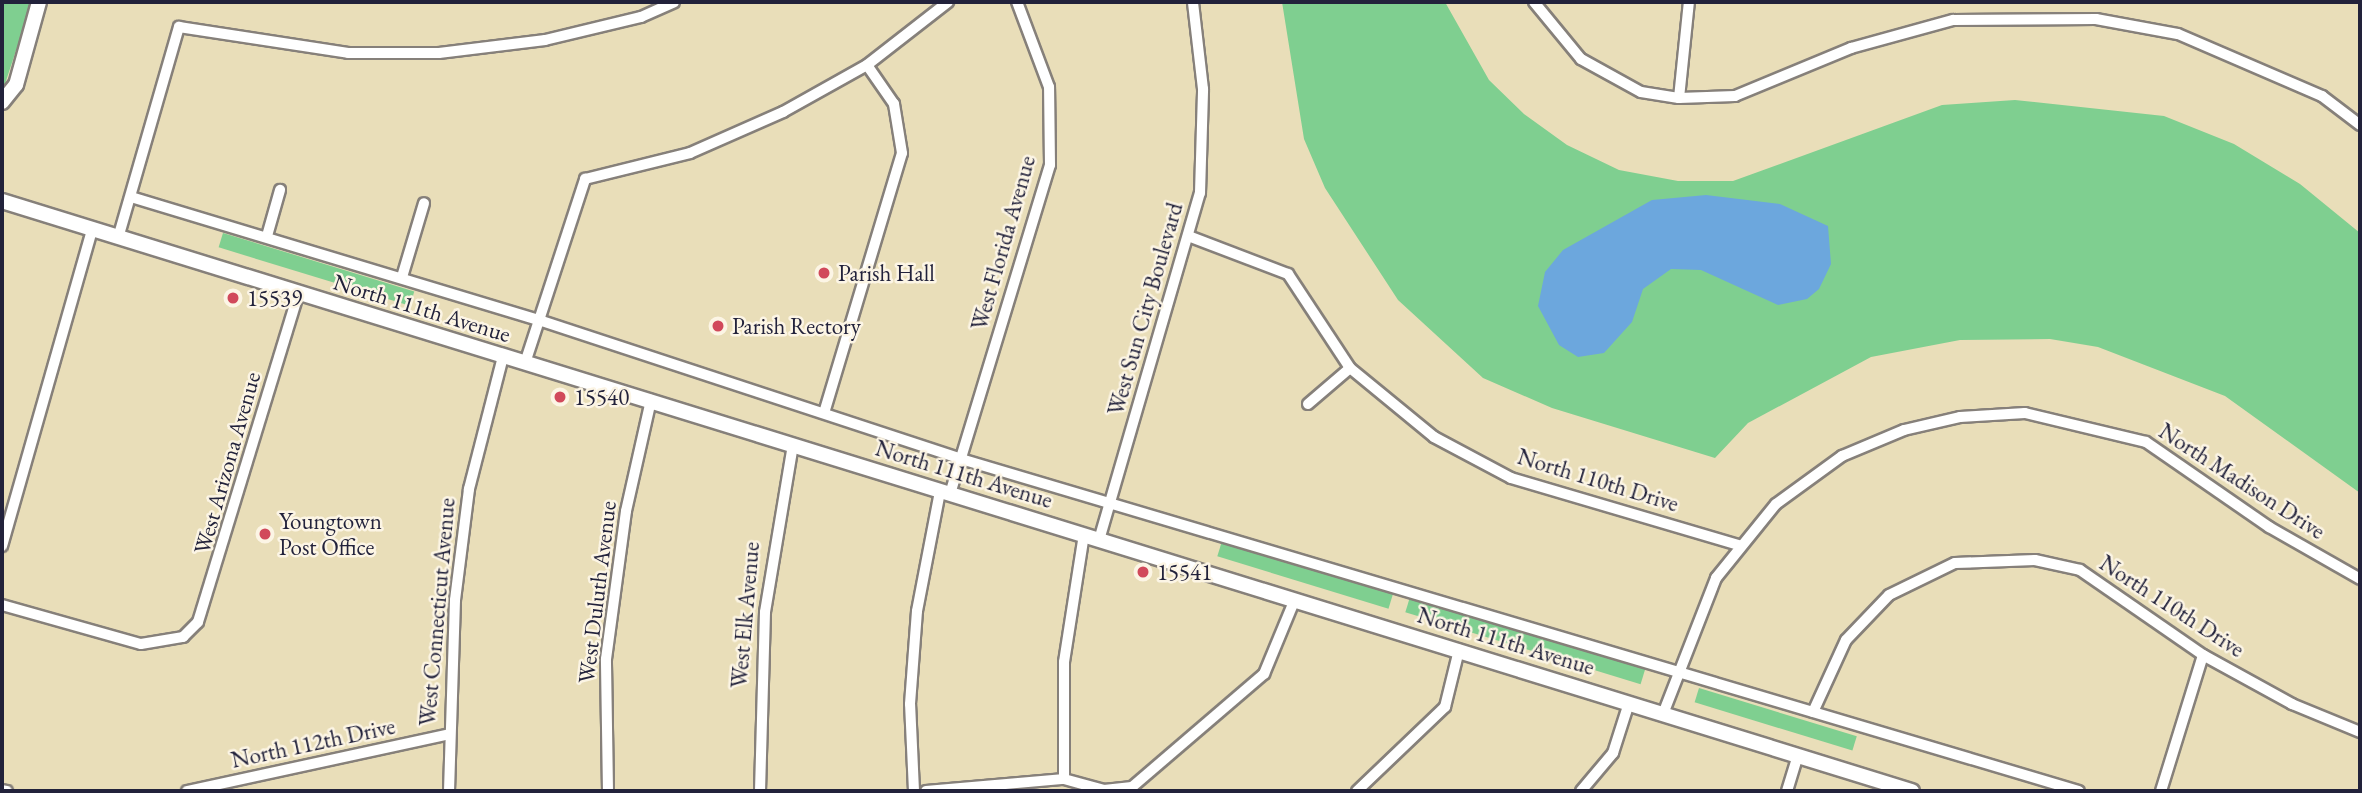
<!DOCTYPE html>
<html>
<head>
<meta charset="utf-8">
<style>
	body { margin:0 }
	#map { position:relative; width:2362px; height:793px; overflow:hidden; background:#e9deb9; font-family:"EB Garamond",serif }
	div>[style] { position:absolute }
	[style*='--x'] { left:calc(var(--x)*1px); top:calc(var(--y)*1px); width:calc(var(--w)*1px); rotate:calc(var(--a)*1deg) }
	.green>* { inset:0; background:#7fcf90; transform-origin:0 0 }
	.water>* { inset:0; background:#6ca7dd }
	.roads { filter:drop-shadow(2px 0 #86807a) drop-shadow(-2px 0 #86807a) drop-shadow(0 2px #86807a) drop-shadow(0 -2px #86807a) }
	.minor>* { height:10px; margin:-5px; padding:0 5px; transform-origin:5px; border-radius:5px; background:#fff }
	.tertiary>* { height:14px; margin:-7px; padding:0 7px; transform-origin:7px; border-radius:7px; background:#fff }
	.dots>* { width:19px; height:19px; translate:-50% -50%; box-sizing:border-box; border:4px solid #fcf5e5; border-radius:50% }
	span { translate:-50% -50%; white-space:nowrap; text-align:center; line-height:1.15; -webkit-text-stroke:5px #fcf5e5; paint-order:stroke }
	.street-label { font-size:23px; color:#22223b }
	.poi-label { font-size:23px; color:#22223b }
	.left { translate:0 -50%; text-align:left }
	.frame { position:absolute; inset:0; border:4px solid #22223b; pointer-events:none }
</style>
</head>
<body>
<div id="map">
	<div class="green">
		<i style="clip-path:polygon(2px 2px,32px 2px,2px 93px)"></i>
		<i style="clip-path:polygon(1282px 2px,1445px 2px,1489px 80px,1524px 114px,1567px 145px,1619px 170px,1678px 181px,1733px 181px,1942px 105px,2015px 100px,2164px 116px,2234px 144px,2300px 184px,2360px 233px,2360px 493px,2225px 396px,2098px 347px,2050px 339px,1960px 340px,1871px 357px,1748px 423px,1715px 458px,1552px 408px,1483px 378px,1398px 300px,1325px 188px,1304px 139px)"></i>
		<i style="left:223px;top:233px;width:200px;height:15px;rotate:17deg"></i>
		<i style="left:1222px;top:541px;width:179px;height:16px;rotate:17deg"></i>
		<i style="left:1410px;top:597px;width:246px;height:16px;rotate:17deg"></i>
		<i style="left:1699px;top:688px;width:165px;height:15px;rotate:17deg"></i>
	</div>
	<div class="water">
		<i style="clip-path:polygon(1706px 195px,1780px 204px,1828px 226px,1831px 264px,1819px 289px,1807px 299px,1778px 305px,1701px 270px,1671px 269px,1643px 289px,1632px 322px,1604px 353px,1578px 357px,1559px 345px,1538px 306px,1545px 272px,1563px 250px,1652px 200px)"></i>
	</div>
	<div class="roads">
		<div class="minor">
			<i style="--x:1534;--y:2;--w:74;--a:50.5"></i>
			<i style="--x:1581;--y:59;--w:68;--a:28.8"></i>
			<i style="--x:1641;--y:92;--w:38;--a:9"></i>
			<i style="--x:1679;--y:98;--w:56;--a:-2"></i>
			<i style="--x:1735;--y:96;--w:126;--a:-22.5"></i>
			<i style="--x:1851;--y:48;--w:106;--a:-15.4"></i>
			<i style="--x:1953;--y:20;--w:143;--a:-0.4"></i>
			<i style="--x:2096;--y:19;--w:83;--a:10.4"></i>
			<i style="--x:2178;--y:34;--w:157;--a:23.3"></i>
			<i style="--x:2322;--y:96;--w:48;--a:37.3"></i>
			<i style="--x:1679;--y:98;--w:97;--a:-84.1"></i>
			<i style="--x:131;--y:197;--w:426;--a:16.8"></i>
			<i style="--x:539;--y:320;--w:444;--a:18.2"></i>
			<i style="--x:961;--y:459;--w:1166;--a:16.54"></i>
			<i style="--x:267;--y:236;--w:48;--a:-74.2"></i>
			<i style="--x:1191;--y:237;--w:104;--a:20.9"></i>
			<i style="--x:1288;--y:274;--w:113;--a:56.6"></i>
			<i style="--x:1350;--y:368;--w:109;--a:39.4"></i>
			<i style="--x:1434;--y:437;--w:87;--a:28"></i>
			<i style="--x:1511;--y:478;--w:238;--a:16.4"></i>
			<i style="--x:118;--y:238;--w:220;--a:-73.9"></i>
			<i style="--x:179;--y:27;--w:171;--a:8.7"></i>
			<i style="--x:348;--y:53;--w:91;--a:0"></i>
			<i style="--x:439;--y:53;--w:107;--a:-7"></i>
			<i style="--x:545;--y:40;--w:99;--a:-13.5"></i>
			<i style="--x:641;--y:17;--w:36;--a:-24"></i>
			<i style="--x:402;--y:277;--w:77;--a:-73.4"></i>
			<i style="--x:525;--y:363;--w:194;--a:-71.9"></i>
			<i style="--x:585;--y:179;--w:108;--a:-13.9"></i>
			<i style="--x:690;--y:153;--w:102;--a:-23.8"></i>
			<i style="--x:783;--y:112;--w:96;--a:-29.2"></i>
			<i style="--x:867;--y:65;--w:103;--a:-37.9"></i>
			<i style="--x:1308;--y:404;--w:55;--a:-40.6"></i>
			<i style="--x:824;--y:413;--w:271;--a:-73.3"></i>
			<i style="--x:902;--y:153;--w:50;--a:-99.3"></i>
			<i style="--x:894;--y:104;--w:47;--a:-124.7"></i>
			<i style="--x:950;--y:494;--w:344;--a:-73.1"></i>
			<i style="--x:1050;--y:165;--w:78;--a:-90.7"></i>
			<i style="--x:1049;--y:87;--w:91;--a:-110.6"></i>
			<i style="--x:1099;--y:540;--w:361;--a:-73.8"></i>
			<i style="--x:1200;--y:193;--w:104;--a:-88.3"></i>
			<i style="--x:1203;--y:89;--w:88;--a:-96.6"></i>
			<i style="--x:2;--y:546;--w:329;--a:-74.1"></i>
			<i style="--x:2;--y:605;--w:144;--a:15.7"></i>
			<i style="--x:141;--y:644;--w:43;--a:-9.5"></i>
			<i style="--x:183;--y:637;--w:21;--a:-45"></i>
			<i style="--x:198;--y:622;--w:343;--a:-73"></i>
			<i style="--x:1813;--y:712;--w:79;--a:-65.4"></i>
			<i style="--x:1846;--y:640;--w:62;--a:-46.3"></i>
			<i style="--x:1889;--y:595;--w:73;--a:-25.9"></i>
			<i style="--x:1955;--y:563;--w:80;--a:-2.1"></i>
			<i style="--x:2035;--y:560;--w:46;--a:12.5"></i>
			<i style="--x:2080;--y:570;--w:150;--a:34.6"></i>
			<i style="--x:2203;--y:655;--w:102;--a:28.8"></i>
			<i style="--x:2292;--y:704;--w:74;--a:22.4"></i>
			<i style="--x:1663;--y:714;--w:146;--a:-68.7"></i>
			<i style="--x:1716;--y:578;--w:95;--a:-51"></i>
			<i style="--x:1776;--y:504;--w:82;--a:-36"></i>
			<i style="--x:1842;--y:456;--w:67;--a:-22.8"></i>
			<i style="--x:1904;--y:430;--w:57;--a:-13.1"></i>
			<i style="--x:1960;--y:417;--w:65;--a:-3.5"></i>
			<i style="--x:2025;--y:413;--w:124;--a:13.5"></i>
			<i style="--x:2146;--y:442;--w:150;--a:34.6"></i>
			<i style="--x:2269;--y:527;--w:105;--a:29.7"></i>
			<i style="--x:1064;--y:779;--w:117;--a:-90"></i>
			<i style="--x:1064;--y:662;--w:129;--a:-81.1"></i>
			<i style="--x:2;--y:790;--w:5;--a:11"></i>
			<i style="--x:187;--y:791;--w:266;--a:-12.2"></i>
			<i style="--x:449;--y:791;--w:191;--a:-88.2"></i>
			<i style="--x:455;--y:600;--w:112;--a:-82.8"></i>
			<i style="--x:469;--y:489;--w:136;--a:-75.6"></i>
			<i style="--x:608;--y:791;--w:132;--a:-90.9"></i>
			<i style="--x:606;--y:659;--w:149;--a:-82.3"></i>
			<i style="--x:626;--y:511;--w:114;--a:-77.3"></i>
			<i style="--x:760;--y:791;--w:179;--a:-88.4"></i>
			<i style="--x:765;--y:612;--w:170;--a:-80.5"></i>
			<i style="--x:914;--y:791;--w:87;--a:-92.6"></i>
			<i style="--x:910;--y:704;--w:93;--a:-85.7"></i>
			<i style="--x:917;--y:611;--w:122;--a:-79.1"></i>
			<i style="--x:926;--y:791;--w:139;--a:-5"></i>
			<i style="--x:1064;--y:779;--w:41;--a:15.4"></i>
			<i style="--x:1104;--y:790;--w:28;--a:-6"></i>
			<i style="--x:1132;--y:787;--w:174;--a:-40.6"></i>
			<i style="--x:1264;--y:674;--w:81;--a:-67.5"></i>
			<i style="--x:1357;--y:791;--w:122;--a:-43.7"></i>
			<i style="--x:1445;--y:707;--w:59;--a:-76.2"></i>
			<i style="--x:1581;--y:791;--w:50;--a:-49.9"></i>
			<i style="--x:1613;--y:753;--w:52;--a:-72.3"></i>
			<i style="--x:1787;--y:791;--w:38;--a:-73"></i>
			<i style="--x:2161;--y:791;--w:142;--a:-72.8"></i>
		</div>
		<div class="tertiary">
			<i style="--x:2;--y:102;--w:22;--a:-51"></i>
			<i style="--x:16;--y:85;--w:86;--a:-74.5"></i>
			<i style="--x:2;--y:201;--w:1999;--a:17.17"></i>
		</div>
	</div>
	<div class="dots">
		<i style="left:824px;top:273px;background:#d1495b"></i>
		<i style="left:233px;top:298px;background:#d1495b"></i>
		<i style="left:718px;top:326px;background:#d1495b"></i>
		<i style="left:560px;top:397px;background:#d1495b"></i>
		<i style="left:265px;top:534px;background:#d1495b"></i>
		<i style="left:1143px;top:572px;background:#d1495b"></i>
	</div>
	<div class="street-label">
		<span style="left:1003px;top:243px;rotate:-74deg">West Florida Avenue</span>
		<span style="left:422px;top:308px;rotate:17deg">North 111th Avenue</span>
		<span style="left:1145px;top:309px;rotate:-74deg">West Sun City Boulevard</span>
		<span style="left:227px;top:463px;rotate:-74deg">West Arizona Avenue</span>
		<span style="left:964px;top:474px;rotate:17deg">North 111th Avenue</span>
		<span style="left:1598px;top:480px;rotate:17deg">North 110th Drive</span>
		<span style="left:2242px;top:481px;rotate:33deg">North Madison Drive</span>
		<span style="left:597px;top:592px;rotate:-83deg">West Duluth Avenue</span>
		<span style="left:2172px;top:606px;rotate:33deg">North 110th Drive</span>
		<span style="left:437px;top:612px;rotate:-85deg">West Connecticut Avenue</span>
		<span style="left:745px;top:615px;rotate:-85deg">West Elk Avenue</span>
		<span style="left:1506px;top:641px;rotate:17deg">North 111th Avenue</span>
		<span style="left:313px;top:743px;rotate:-12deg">North 112th Drive</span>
	</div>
	<div class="poi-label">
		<span class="left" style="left:838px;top:273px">Parish Hall</span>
		<span class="left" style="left:247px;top:298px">15539</span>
		<span class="left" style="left:732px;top:326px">Parish Rectory</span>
		<span class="left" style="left:574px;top:397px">15540</span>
		<span class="left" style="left:279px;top:534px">Youngtown<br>Post Office</span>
		<span class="left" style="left:1157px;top:572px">15541</span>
	</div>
	<div class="frame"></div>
</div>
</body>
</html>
